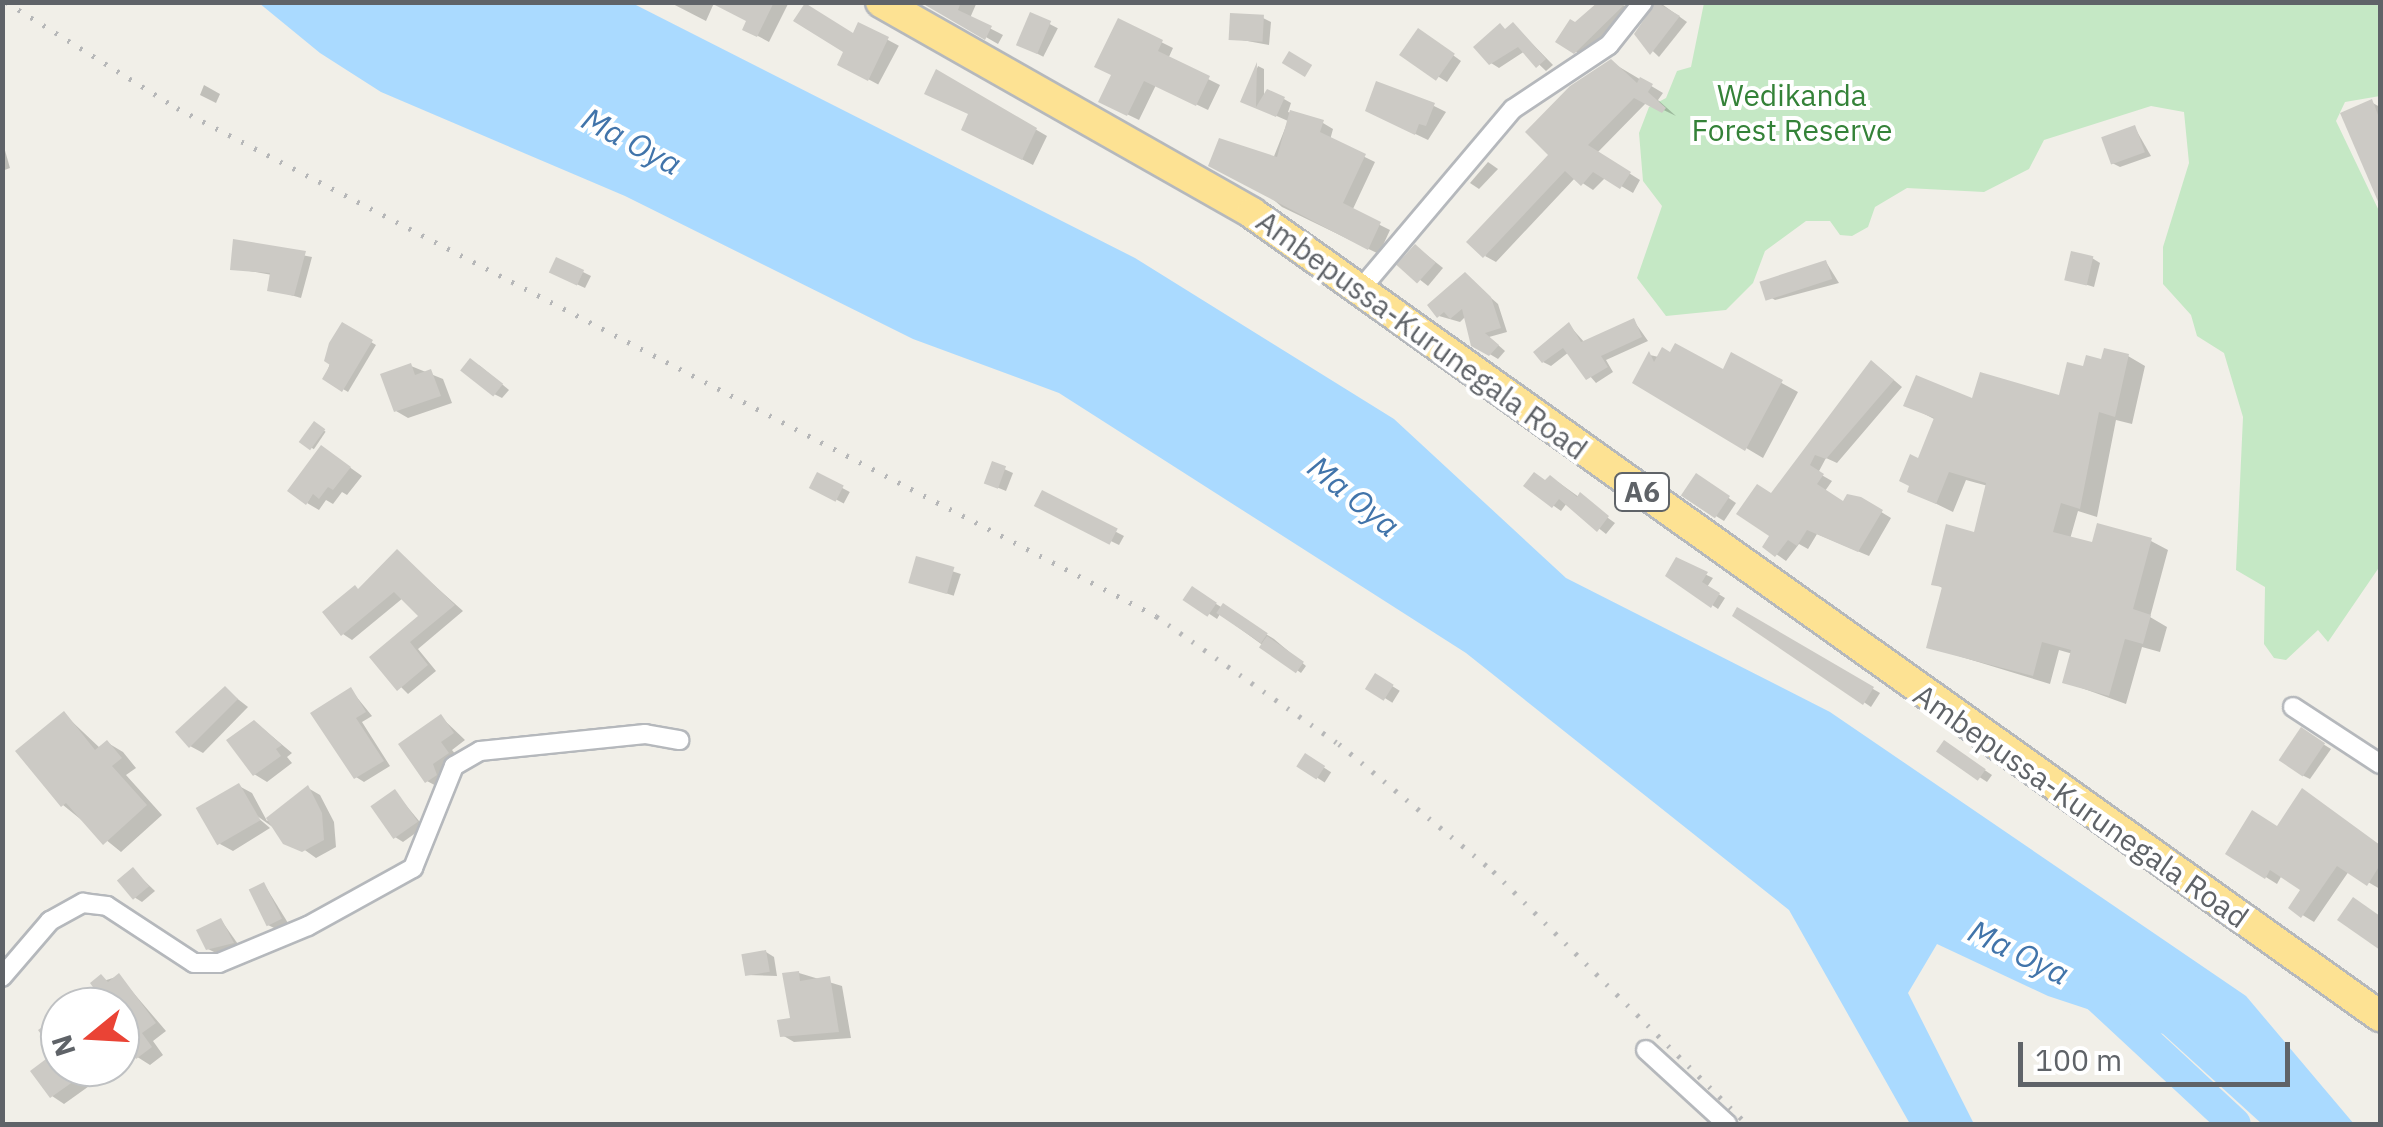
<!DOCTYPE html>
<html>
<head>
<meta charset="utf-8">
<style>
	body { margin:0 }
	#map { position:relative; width:2383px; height:1127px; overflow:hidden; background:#f1efe8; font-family:"IBM Plex Sans",sans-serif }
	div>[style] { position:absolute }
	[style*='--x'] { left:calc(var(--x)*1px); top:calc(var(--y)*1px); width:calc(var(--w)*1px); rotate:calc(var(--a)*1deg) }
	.green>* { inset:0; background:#c5e8c5 }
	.water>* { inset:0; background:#aadaff }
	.shadow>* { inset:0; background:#0003; transform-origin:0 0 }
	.river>* { height:32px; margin:-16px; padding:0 16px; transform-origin:16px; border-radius:16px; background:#aadaff }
	.building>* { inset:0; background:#cccac5; transform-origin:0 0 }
	.roads { filter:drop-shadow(2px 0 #b5b8bc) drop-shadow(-2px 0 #b5b8bc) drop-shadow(0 2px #b5b8bc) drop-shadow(0 -2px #b5b8bc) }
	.street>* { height:18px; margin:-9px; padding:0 9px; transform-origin:9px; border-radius:9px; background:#fff }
	.highway>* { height:30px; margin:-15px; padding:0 15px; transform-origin:15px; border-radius:15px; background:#fde293 }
	.rail>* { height:5px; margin-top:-2.5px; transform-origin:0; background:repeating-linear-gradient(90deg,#b6b7b8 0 2.5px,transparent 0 14.5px) }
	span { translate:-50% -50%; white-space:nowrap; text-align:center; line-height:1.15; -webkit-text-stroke:8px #fff; paint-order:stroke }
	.shield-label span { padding:2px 8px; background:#fff; border:2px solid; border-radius:8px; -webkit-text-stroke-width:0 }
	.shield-label { font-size:28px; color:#5f6368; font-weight:700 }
	.park-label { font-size:30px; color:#348238 }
	.street-label { font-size:30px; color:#5f6368 }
	.water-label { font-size:32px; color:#4174aa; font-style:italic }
	.frame { position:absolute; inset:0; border:5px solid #5f6368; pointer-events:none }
	.north { position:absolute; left:40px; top:987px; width:100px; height:100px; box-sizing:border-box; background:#fff; border:2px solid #bfc1c3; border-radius:50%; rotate:252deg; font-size:28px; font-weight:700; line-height:40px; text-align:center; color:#5f6368 }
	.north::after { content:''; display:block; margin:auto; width:35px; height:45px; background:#ea4335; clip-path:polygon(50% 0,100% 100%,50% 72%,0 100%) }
	.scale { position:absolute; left:2018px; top:1042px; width:272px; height:45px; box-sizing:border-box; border:5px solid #5f6368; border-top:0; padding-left:12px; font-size:30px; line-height:35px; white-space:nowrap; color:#5f6368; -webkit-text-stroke:8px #fff; paint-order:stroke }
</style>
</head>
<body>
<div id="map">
	<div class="green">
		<i style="clip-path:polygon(1704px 3px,2380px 3px,2380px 96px,2345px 102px,2336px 121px,2380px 213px,2380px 566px,2328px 642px,2318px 630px,2286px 660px,2274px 658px,2264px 644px,2265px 587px,2236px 570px,2243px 417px,2224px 353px,2197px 336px,2191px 315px,2163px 284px,2163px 247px,2189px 163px,2184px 112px,2151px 106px,2044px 140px,2029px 169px,1984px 192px,1907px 188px,1875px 207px,1868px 227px,1852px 236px,1840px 235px,1830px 221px,1806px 221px,1765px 251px,1753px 283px,1726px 310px,1666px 316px,1637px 278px,1662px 206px,1643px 181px,1639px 133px,1649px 107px,1666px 98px,1677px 71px,1691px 67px)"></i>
	</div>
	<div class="water">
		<i style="clip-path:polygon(259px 3px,632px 3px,1135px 258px,1394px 419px,1566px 578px,1830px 712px,2246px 996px,2354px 1124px,2262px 1124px,2163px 1034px,2048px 996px,1937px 944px,1908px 993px,1974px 1124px,1910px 1124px,1789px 910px,1466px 653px,1059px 393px,913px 339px,625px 196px,381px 92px,320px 53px)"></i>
	</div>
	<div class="shadow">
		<i style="clip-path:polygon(669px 2px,789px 2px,769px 42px,745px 29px,749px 21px,714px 3px,706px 21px)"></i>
		<i style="clip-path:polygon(925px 2px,977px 2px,970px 18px,1003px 35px,998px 44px)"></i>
		<i style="clip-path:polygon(1602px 2px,1634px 7px,1583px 56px,1559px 41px)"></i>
		<i style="clip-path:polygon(1659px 2px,1687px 22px,1659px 57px,1636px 35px)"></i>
		<i style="left:1032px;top:15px;width:29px;height:32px;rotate:27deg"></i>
		<i style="clip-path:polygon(1263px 18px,1271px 22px,1269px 45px,1231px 38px)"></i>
		<i style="clip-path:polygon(1119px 21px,1173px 48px,1168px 59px,1220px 85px,1208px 110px,1156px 85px,1139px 120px,1112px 107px)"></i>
		<i style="left:860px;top:25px;width:44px;height:44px;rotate:28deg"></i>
		<i style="clip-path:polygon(1514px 25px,1553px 65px,1546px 71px,1525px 51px,1499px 68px,1491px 63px)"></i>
		<i style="clip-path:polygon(1427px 36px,1461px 61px,1447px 82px,1404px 55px)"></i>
		<i style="clip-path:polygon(1611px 62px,1663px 93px,1658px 100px,1676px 116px,1647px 102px,1597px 153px,1640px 180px,1633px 193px,1606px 177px,1593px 190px,1575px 178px,1496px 262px,1485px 256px)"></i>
		<i style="clip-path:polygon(1258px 66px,1264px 69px,1264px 100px,1284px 99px,1291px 103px,1288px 112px,1323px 123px,1333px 129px,1330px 140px,1375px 162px,1352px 211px,1390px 230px,1379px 254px,1282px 207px,1261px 189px,1288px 121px,1243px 101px)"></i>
		<i style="clip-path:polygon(947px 78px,1047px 136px,1033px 165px,975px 135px,971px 114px)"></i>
		<i style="clip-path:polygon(204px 85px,220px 94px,216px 103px,200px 95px)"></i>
		<i style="clip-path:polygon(2371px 102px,2380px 107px,2380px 199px,2344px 114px)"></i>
		<i style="clip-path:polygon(1434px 106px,1446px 112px,1428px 140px,1380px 117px)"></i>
		<i style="clip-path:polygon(2135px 128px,2151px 156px,2120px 167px,2112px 163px)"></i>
		<i style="clip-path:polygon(4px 147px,10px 168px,2px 171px,2px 148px)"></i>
		<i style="clip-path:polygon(1488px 162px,1498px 169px,1479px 189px,1470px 183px)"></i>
		<i style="clip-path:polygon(235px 242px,312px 257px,301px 298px,270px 289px,272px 275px,233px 268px)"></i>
		<i style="clip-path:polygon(1423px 252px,1443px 268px,1428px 286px,1401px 265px)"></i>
		<i style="clip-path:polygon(2092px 258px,2100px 263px,2094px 287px,2068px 279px)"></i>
		<i style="clip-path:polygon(1826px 262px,1839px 283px,1775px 300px,1767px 295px)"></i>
		<i style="clip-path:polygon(583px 272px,591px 276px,585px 288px,559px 276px)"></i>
		<i style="clip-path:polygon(1465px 275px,1498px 304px,1507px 332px,1489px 337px,1505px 351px,1498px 359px,1473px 344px,1466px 316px,1460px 322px,1439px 316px)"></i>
		<i style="clip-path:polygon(1634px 321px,1648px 341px,1606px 360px,1613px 372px,1596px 383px,1569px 352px,1551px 366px,1543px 362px,1569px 325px,1585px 343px)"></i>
		<i style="clip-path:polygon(343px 325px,376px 345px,348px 392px,325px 378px)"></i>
		<i style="clip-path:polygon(1650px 355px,1724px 372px,1732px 356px,1798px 392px,1763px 458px,1635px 382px)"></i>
		<i style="clip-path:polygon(2128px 356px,2145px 366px,2132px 424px,2116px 420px,2097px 517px,2078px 511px,2070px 539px,2094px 545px,2151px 541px,2168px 550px,2150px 617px,2167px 627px,2160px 652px,2142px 647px,2126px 704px,2065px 682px,2073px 654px,2059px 650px,2050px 684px,1929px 647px,1944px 589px,1934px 583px,1976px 535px,1988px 486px,1966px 480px,1953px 512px,1910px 491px,1936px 420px,1907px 405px,2061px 398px,2084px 369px)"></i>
		<i style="clip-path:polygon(479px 365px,509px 390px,502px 398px,494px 394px)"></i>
		<i style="clip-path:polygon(411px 366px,443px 379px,452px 403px,408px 418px,396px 411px)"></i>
		<i style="clip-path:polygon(1881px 369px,1902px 387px,1837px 463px,1826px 458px,1818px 473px,1832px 481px,1825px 491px,1844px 503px,1860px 499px,1891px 518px,1869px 556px,1817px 534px,1808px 549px,1799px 544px,1786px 561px,1765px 546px,1772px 536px,1772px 496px)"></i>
		<i style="left:314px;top:424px;width:14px;height:21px;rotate:34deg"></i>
		<i style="clip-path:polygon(334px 456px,362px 476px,347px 495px,342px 492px,333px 504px,326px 500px,319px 510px,307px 503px)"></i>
		<i style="clip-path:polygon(993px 464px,1013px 473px,1006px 491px,994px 486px)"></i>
		<i style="left:818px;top:475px;width:36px;height:13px;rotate:28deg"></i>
		<i style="clip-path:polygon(1704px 481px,1736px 503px,1724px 521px,1716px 516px)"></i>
		<i style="clip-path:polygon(1558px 482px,1615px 523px,1606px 534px,1567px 503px,1561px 511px,1526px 486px)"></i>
		<i style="clip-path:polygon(1043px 494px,1124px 536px,1119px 545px,1045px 509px)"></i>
		<i style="clip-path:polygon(398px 553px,463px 611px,418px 649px,436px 671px,408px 694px,372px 658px,422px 616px,403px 598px,352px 640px,343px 634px,360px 591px)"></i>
		<i style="left:918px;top:560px;width:45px;height:23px;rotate:18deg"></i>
		<i style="clip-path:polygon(1677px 561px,1713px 578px,1707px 587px,1725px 598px,1718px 609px,1668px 575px)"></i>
		<i style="clip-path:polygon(1193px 590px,1274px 639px,1306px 666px,1301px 673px,1220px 614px,1217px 619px,1187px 599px)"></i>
		<i style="clip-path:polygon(1738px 611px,1880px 693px,1871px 707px,1735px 615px)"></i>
		<i style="left:1376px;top:676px;width:28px;height:14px;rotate:32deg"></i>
		<i style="clip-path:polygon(225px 689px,248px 707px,203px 753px,190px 746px)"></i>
		<i style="clip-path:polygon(351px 690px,372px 716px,362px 722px,390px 766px,364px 782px,356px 777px)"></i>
		<i style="clip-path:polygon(64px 714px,101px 749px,108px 743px,123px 752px,136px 768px,126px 775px,162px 815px,121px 852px,63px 805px)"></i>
		<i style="clip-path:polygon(441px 717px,465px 740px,452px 750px,460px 760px,440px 788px,427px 781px)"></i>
		<i style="clip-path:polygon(255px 722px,292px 753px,287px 757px,292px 763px,267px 782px,254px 774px)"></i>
		<i style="clip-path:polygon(2302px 731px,2331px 749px,2310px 779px,2302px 775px)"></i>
		<i style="clip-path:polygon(1952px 748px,1992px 775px,1987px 782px,1940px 751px)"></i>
		<i style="left:1306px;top:756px;width:30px;height:12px;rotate:33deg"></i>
		<i style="clip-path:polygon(239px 786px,252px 793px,267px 821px,308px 788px,320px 795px,334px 822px,336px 847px,316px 858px,250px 811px,270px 828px,233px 851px,220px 844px)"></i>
		<i style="clip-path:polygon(395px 792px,424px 827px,403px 842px,395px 837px)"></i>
		<i style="clip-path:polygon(2314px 798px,2380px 846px,2380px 889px,2349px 871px,2314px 922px,2291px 908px,2303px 889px,2282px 875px,2277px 884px,2229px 854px,2278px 829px)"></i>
		<i style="clip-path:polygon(133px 870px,155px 891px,142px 902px,134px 897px)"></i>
		<i style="clip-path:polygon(264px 884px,288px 923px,276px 929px,268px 925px)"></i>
		<i style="clip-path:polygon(221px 920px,240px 947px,216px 953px,208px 949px)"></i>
		<i style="clip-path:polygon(766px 952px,774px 957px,777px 976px,747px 975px)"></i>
		<i style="clip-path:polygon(799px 973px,842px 986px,851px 1038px,794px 1042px,782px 1035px,792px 1020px)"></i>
		<i style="clip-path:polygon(119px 976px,166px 1031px,153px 1041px,163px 1055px,150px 1065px,120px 1046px,120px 1007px,91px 1007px,99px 991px,94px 984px)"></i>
		<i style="clip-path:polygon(60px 1018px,60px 1067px,102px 1067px,106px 1074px,64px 1104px,52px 1096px)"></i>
	</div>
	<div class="river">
		<i style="--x:2094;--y:993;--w:192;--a:42.9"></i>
	</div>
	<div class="building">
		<i style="clip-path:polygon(709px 2px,774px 2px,757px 37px,742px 30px,746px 21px)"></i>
		<i style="clip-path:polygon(920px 2px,961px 2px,958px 10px,992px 26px,985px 40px)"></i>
		<i style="clip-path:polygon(1598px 2px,1627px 2px,1574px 54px,1555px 42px,1570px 19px,1575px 22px)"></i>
		<i style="clip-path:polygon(1656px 2px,1680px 16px,1650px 55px,1634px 34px)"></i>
		<i style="clip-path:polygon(805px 3px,853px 33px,858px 22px,889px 37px,868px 81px,837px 65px,843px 52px,793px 21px)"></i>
		<i style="left:1030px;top:12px;width:23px;height:36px;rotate:23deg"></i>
		<i style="left:1230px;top:13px;width:34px;height:27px;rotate:3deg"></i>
		<i style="clip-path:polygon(1118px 18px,1163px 40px,1158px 51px,1210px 76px,1196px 106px,1144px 81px,1127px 116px,1098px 102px,1111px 75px,1094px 67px)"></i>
		<i style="clip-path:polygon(1513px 22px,1546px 59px,1536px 68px,1518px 47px,1489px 65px,1473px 47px,1500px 23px,1505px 29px)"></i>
		<i style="left:1418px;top:28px;width:45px;height:33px;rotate:35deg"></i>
		<i style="left:1289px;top:51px;width:27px;height:14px;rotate:31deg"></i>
		<i style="clip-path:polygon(1611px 59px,1637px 83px,1640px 77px,1653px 84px,1648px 92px,1666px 108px,1662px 113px,1634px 98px,1588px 145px,1631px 172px,1620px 189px,1593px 172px,1581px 186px,1565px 171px,1483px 258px,1466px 242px,1548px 155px,1525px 132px,1570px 86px)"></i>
		<i style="clip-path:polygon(1257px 62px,1256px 107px,1267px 89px,1285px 97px,1276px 117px,1240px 102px)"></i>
		<i style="clip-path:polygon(936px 69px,1037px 128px,1022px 160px,961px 130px,968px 114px,924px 94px)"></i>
		<i style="clip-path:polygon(1376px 81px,1435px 103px,1426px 126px,1419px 124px,1415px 135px,1365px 111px)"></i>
		<i style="clip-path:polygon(2372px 99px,2380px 120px,2380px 206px,2340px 113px)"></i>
		<i style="clip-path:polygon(1290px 110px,1324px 120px,1320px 132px,1366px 154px,1343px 203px,1381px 222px,1368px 250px,1208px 166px,1219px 138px,1277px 157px)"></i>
		<i style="left:2135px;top:125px;width:29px;height:36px;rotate:70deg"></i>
		<i style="clip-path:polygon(233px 239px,306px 251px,294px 296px,267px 291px,270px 273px,230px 270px)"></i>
		<i style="left:1415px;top:244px;width:28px;height:28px;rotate:42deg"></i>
		<i style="left:2071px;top:251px;width:23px;height:30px;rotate:13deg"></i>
		<i style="left:556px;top:257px;width:31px;height:17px;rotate:25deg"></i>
		<i style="left:1826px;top:260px;width:20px;height:70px;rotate:72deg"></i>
		<i style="clip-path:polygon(1465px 272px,1491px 297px,1501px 328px,1485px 333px,1499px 345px,1489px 356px,1471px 346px,1462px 309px,1450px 319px,1444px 312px,1437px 318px,1427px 305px)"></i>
		<i style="clip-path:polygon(1634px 318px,1642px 337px,1601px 356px,1608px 367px,1586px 380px,1563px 348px,1542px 363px,1533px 352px,1569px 322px,1581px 342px)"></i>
		<i style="clip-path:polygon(342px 322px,373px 340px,342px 392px,322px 379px,330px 365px,324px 361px,329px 343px)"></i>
		<i style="clip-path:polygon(1675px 343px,1723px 369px,1731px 352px,1783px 380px,1745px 451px,1632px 383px,1649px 351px,1654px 362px,1662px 347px,1670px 352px)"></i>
		<i style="clip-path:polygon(2104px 348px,2129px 354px,2115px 417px,2099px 412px,2080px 509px,2061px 503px,2053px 532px,2092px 542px,2097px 523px,2152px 538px,2133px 609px,2151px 615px,2143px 644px,2125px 639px,2109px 696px,2062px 683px,2071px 650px,2042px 642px,2033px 676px,1926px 648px,1942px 587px,1931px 585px,1946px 524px,1974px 532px,1986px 483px,1949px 472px,1936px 504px,1907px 492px,1909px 486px,1899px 481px,1910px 454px,1918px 458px,1934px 418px,1903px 406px,1916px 375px,1972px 398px,1980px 372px,2059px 395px,2067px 362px,2083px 366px,2086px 355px,2101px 359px)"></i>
		<i style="left:470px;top:358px;width:42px;height:16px;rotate:38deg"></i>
		<i style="clip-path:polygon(1871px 360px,1894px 380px,1826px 459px,1815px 455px,1810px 465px,1824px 474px,1817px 484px,1843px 501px,1847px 494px,1861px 497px,1883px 510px,1858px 552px,1807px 530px,1797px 546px,1788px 540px,1775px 557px,1762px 547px,1769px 536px,1736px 514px,1757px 484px,1771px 493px)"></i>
		<i style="clip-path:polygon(411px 363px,415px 375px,431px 369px,441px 396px,394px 412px,380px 374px)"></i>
		<i style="left:314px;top:421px;width:14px;height:26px;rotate:36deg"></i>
		<i style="clip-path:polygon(321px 445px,351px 467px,333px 490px,328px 487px,319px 499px,313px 494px,306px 505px,287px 491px)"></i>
		<i style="left:992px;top:461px;width:15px;height:24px;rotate:20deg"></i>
		<i style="left:817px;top:472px;width:30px;height:18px;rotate:27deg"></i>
		<i style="clip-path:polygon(1534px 472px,1545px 480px,1550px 475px,1577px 497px,1580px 492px,1609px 516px,1597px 532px,1559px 499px,1552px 508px,1523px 486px)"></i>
		<i style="left:1696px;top:473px;width:41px;height:27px;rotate:34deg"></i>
		<i style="left:1042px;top:490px;width:85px;height:18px;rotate:27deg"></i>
		<i style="clip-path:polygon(397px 549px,455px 605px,410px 642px,428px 665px,397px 691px,369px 657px,418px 616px,394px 592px,341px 636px,322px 612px,355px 585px,358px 589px)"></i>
		<i style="left:916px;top:556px;width:40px;height:28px;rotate:16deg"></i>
		<i style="clip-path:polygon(1676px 557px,1708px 572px,1702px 582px,1720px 593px,1711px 608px,1665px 576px)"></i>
		<i style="left:1192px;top:586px;width:30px;height:17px;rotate:34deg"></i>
		<i style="left:1223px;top:603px;width:54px;height:12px;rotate:34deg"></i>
		<i style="clip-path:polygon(1737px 607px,1874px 687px,1863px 705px,1732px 616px)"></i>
		<i style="left:1267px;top:636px;width:45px;height:14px;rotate:35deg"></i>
		<i style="left:1375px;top:673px;width:22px;height:19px;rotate:32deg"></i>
		<i style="clip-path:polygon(225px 686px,238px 699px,189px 748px,175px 732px)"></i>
		<i style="clip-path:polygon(351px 687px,366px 712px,356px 718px,384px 761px,354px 779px,310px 713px)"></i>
		<i style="clip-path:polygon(64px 711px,95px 750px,107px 740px,122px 758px,112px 766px,147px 805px,103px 845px,66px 803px,61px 807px,15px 751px)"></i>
		<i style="clip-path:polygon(441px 714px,454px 733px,441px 742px,449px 753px,433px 764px,437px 775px,425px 783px,398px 744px)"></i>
		<i style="clip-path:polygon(254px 720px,282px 745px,276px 749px,281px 756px,253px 776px,226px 740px)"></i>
		<i style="left:2301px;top:727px;width:29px;height:40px;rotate:34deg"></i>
		<i style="left:1944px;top:740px;width:51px;height:14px;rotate:35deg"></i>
		<i style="left:1305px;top:753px;width:24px;height:16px;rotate:33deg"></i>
		<i style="left:239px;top:783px;width:43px;height:50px;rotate:60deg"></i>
		<i style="clip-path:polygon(308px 785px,322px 813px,324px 840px,302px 852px,283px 844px,266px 818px)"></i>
		<i style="clip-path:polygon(2302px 788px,2380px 845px,2380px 865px,2367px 886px,2337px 866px,2301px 918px,2288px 908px,2300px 890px,2270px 870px,2265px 879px,2225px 854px,2252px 810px,2277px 826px)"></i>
		<i style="left:395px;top:789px;width:40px;height:30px;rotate:55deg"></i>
		<i style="left:133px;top:867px;width:25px;height:21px;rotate:50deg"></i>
		<i style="left:264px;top:882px;width:41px;height:17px;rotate:64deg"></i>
		<i style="clip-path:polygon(2353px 897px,2380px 916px,2380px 950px,2337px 920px)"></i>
		<i style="clip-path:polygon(221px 918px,234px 943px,206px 950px,196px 930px)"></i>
		<i style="left:766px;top:950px;width:22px;height:25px;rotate:80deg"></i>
		<i style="clip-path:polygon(799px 971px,800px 981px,830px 976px,839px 1032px,780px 1037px,777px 1020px,790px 1018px,782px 973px)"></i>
		<i style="clip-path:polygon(119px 973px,156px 1023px,142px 1033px,152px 1047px,136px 1059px,120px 1038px,120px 1007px,73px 1007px,95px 990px,90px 983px,101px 974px,108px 982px)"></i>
		<i style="clip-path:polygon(60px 1015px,60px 1067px,94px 1067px,50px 1098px,30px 1071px,54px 1053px,38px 1030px)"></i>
	</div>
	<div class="roads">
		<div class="street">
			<i style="--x:1359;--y:291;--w:238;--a:-49.8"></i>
			<i style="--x:1513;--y:109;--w:115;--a:-33.7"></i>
			<i style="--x:1609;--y:45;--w:55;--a:-51.7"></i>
			<i style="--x:2293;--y:707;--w:104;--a:33.2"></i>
			<i style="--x:2;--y:977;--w:74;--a:-49.4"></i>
			<i style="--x:50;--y:921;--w:38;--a:-29"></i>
			<i style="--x:83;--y:903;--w:24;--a:7"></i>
			<i style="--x:107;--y:906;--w:104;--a:33.2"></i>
			<i style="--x:194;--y:963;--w:25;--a:0"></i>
			<i style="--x:219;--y:963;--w:96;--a:-22.6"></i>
			<i style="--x:308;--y:926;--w:120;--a:-28.9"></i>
			<i style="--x:413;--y:868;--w:110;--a:-68.1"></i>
			<i style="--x:454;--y:766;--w:30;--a:-30"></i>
			<i style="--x:480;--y:751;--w:166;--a:-5.9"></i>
			<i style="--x:645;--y:734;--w:35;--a:10"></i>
			<i style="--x:1646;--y:1050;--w:110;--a:42.4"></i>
		</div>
		<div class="highway">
			<i style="--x:881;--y:2;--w:427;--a:29.6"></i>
			<i style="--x:1252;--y:213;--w:1385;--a:35.45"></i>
		</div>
	</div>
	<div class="rail">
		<i style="--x:6;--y:2;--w:201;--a:31.8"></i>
		<i style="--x:177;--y:108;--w:1103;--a:27.42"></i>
		<i style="--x:1156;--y:616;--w:223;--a:35"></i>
		<i style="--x:1339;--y:744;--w:200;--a:39.5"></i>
		<i style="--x:1493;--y:871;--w:359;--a:44.9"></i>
	</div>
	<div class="shield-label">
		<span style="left:1642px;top:492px">A6</span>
	</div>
	<div class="park-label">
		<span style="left:1792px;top:112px">Wedikanda<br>Forest Reserve</span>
	</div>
	<div class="street-label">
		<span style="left:1422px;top:335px;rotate:36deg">Ambepussa-Kurunegala Road</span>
		<span style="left:2081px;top:806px;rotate:35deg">Ambepussa-Kurunegala Road</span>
	</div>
	<div class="water-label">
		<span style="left:632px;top:141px;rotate:28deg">Ma Oya</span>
		<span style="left:1354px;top:496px;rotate:39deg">Ma Oya</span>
		<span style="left:2019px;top:952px;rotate:26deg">Ma Oya</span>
	</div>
	<div class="frame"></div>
	<div class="north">N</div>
	<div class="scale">100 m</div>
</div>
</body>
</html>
